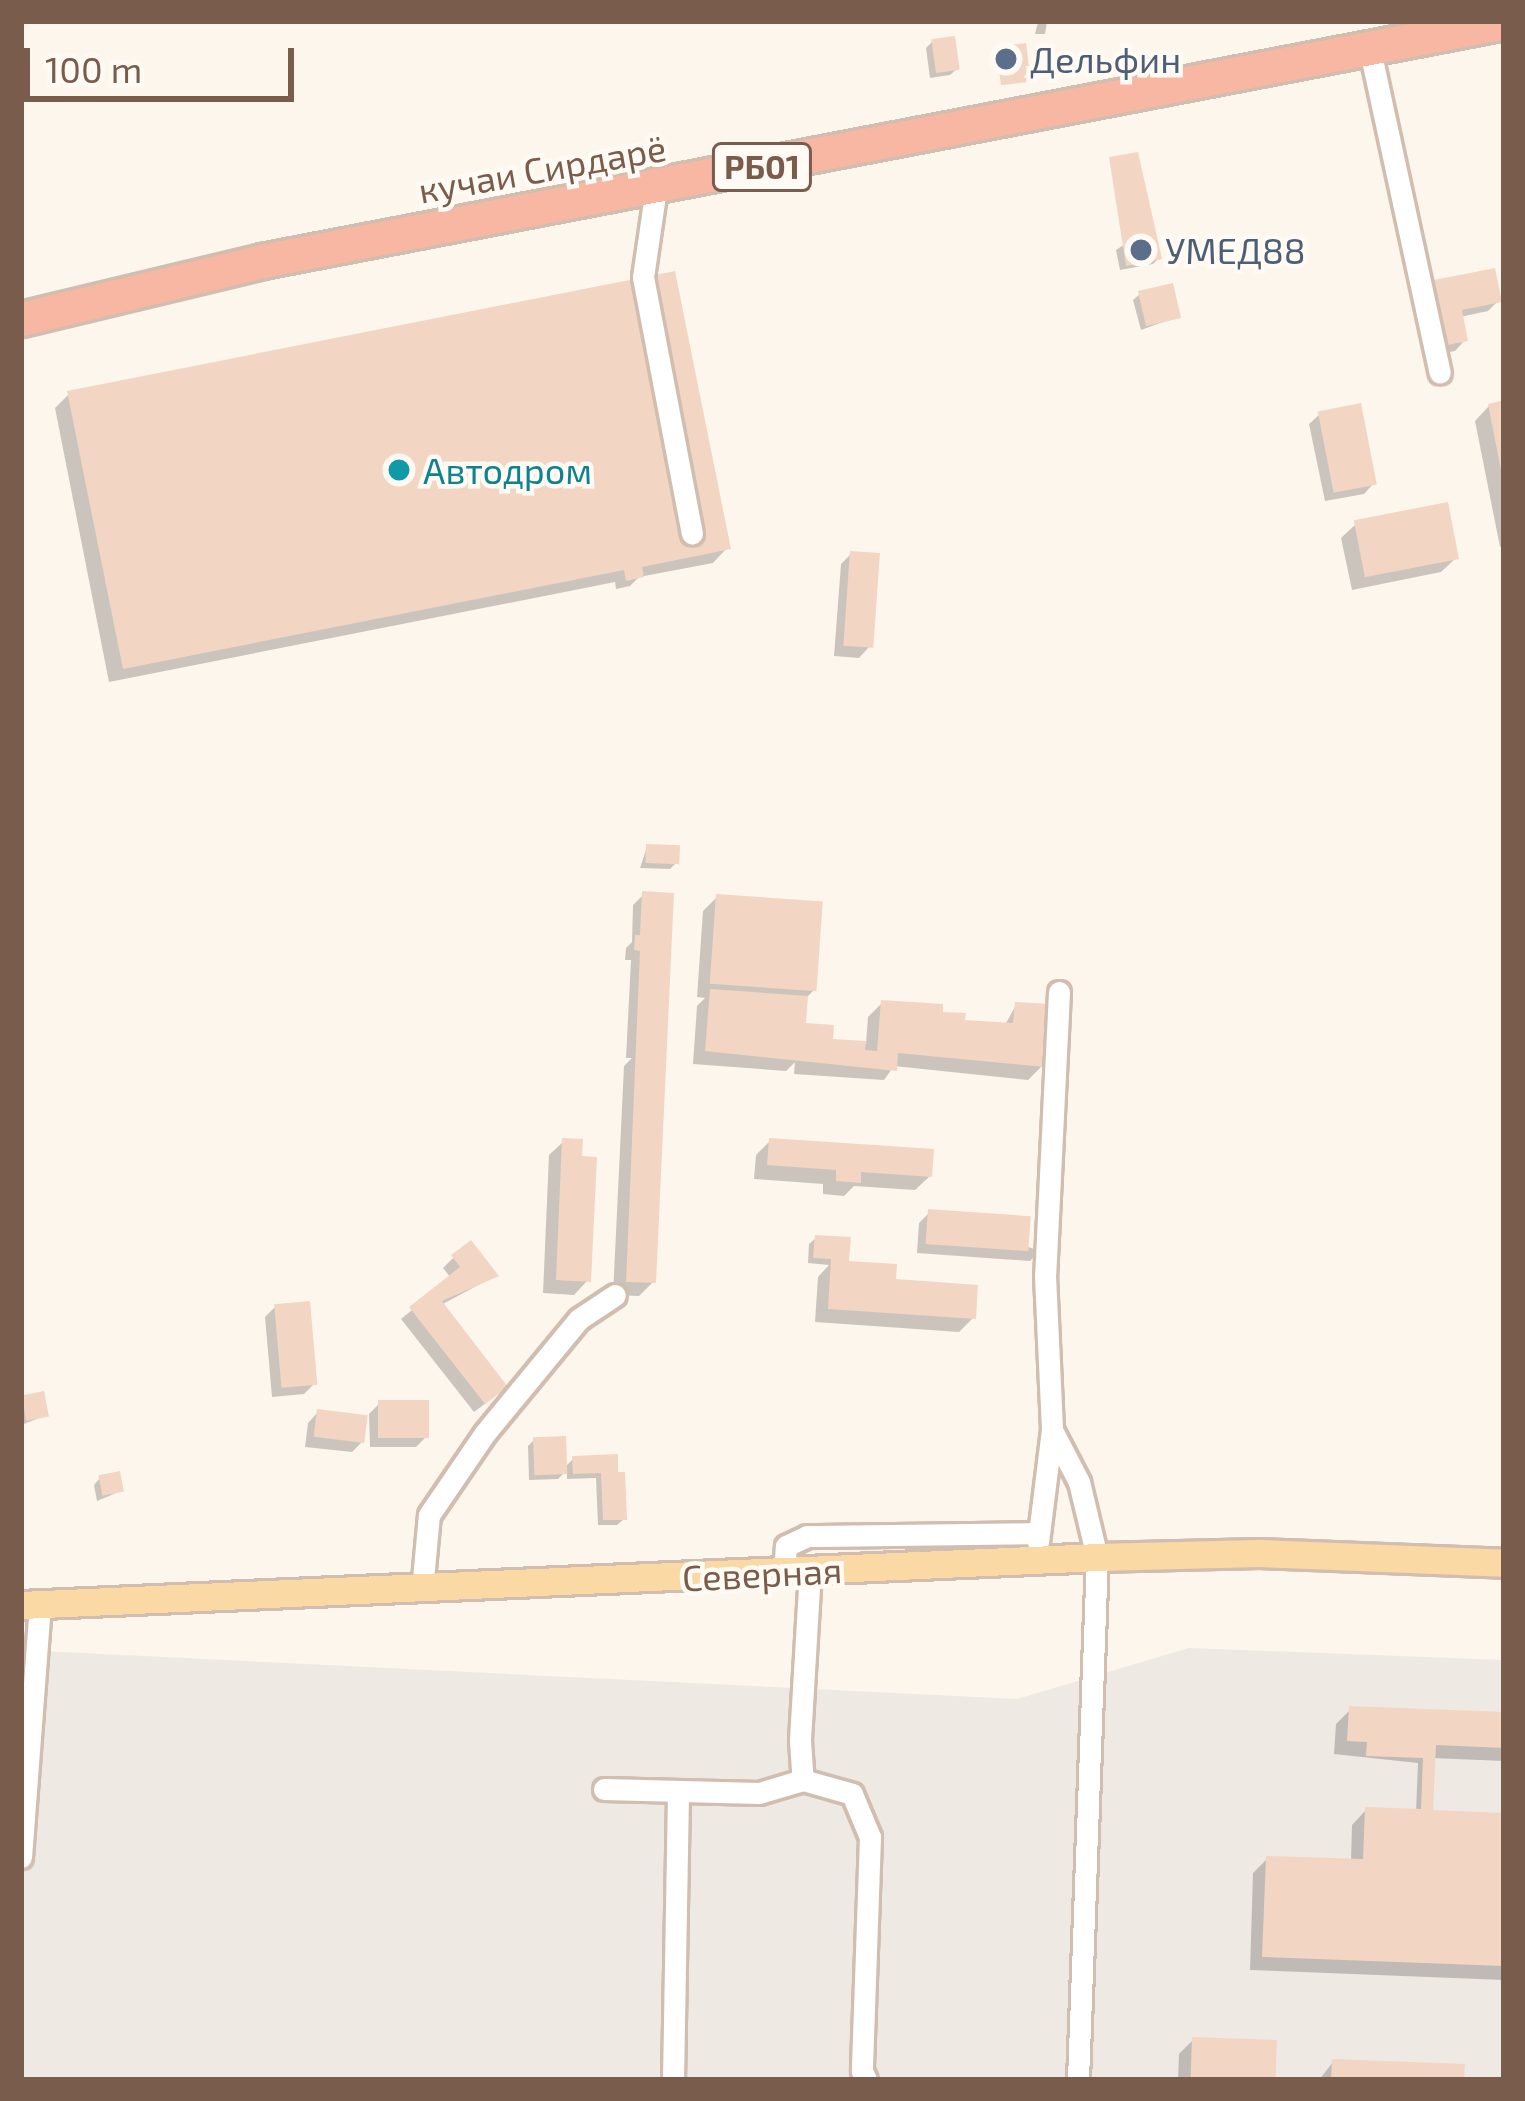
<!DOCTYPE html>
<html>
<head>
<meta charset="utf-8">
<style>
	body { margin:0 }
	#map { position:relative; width:1525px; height:2101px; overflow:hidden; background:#fdf6ec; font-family:"Exo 2",sans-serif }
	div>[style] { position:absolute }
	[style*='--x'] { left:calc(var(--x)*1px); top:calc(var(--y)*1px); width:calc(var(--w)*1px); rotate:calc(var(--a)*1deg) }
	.industrial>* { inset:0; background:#efe9e4 }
	.shadow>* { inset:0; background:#0003 }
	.building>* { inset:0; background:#f3d5c3; transform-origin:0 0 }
	.roads { filter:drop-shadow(3px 0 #d1beb0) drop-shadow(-3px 0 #d1beb0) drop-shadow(0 3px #d1beb0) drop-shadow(0 -3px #d1beb0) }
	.minor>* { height:21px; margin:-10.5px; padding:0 10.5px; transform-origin:10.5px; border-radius:10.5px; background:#fff }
	.major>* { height:27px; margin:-13.5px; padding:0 13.5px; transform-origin:13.5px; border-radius:13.5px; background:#fbd9a5 }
	.highway>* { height:33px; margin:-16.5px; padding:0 16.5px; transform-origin:16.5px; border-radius:16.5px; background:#f7b7a3 }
	.dots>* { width:33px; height:33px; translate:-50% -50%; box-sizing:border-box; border:6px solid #fffaf3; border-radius:50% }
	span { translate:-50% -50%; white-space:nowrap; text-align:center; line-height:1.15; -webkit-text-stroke:9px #fffaf3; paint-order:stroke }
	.shield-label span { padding:3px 9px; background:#fffaf3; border:3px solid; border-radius:9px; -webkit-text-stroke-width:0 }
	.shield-label { font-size:33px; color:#7a5c4d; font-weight:700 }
	.service-label { font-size:36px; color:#4e5e75 }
	.left { translate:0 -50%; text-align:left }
	.street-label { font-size:36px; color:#7a5c4d }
	.culture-label { font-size:36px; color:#0d838f }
	.frame { position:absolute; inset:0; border:24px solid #7a5c4d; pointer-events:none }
	.scale { position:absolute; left:24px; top:48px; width:270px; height:54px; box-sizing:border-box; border:6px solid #7a5c4d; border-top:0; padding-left:15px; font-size:36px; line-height:42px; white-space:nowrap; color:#7a5c4d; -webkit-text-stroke:9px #fffaf3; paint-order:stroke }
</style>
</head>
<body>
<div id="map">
	<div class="industrial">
		<i style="clip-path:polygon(1189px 1648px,1504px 1660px,1504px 2080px,21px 2080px,21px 1650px,1017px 1699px)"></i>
	</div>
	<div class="shadow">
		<i style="clip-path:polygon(1047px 22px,1045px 34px,1035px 34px,1038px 22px)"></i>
		<i style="clip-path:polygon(932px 42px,957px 69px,950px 75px,930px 78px,926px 48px)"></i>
		<i style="clip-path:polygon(1110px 160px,1159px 258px,1153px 264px,1120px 270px,1116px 250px,1125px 244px)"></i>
		<i style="clip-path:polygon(1140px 294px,1177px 317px,1141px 330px,1133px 300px)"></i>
		<i style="clip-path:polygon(1420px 294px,1498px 301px,1488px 311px,1460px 317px,1465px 340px,1455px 351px,1433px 355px)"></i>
		<i style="clip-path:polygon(69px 394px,727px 548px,713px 563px,639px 577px,630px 586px,616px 589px,615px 582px,109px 682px,55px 408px)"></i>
		<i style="clip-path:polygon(1504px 403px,1504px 546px,1500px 547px,1475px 421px,1489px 406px)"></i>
		<i style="clip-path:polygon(1320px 414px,1374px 483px,1364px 494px,1325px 501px,1309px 424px)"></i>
		<i style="clip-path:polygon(1356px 524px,1456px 558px,1441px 572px,1352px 590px,1341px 538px)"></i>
		<i style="clip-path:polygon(851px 554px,869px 647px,859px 658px,834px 656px,841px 564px)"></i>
		<i style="clip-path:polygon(647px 847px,676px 863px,670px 869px,640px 868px)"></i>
		<i style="clip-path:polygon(644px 894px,653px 1282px,639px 1296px,613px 1295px,624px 1066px,632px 1058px,626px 1058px,631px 960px,625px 960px,626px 948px,632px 942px,633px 905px)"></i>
		<i style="clip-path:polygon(717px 897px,814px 990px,804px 1000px,802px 1026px,830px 1042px,866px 1044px,868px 1017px,882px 1003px,962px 1023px,1005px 1025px,1016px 1005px,1042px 1066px,1028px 1080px,894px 1066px,884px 1080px,794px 1074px,795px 1062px,786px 1071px,693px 1064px,697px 1006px,705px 998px,697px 997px,703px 911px)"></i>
		<i style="clip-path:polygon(564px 1141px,588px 1280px,574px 1295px,543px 1293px,549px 1155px)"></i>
		<i style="clip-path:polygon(770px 1141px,930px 1176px,915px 1190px,854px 1186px,844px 1196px,823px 1194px,823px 1184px,754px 1179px,756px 1155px)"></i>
		<i style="clip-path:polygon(929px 1213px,1040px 1251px,1030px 1261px,917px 1253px,919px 1223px)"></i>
		<i style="clip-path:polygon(816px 1238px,846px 1263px,973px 1318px,959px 1332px,815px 1322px,818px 1277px,829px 1265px,808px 1263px,809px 1244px)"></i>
		<i style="clip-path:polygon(453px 1258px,495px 1276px,441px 1305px,494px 1397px,474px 1412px,401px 1319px,451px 1278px,443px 1268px)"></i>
		<i style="clip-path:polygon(275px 1307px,314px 1384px,304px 1394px,272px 1397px,265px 1317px)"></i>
		<i style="clip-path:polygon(42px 1394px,45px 1416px,21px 1425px,21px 1398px)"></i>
		<i style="clip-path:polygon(380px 1403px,427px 1436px,416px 1447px,370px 1447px,369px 1414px)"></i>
		<i style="clip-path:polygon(318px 1412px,362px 1442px,352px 1452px,305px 1447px,308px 1423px)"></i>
		<i style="clip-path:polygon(534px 1440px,564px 1468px,573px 1459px,615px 1457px,624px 1519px,617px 1525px,598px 1525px,596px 1478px,567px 1479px,567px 1470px,558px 1479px,529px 1480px,528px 1446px)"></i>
		<i style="clip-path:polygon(100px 1478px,121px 1491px,97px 1501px,94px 1485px)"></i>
		<i style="clip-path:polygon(1350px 1710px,1504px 1715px,1504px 1761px,1432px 1758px,1426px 1813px,1504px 1816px,1504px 1980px,1250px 1970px,1253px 1873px,1267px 1859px,1351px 1862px,1352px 1825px,1366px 1810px,1416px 1812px,1418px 1763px,1334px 1754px,1336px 1724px)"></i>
		<i style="clip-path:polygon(1193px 2040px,1272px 2080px,1178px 2080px,1179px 2054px)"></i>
		<i style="clip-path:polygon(1333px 2062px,1461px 2080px,1319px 2080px)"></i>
	</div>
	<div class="building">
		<i style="left:955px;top:36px;width:34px;height:24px;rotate:82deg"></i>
		<i style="left:1026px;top:43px;width:39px;height:30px;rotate:83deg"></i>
		<i style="clip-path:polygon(1138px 152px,1162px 259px,1126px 266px,1109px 157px)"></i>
		<i style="clip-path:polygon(1495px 268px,1502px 302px,1462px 310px,1468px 341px,1442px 346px,1429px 281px)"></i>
		<i style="clip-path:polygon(675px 271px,731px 549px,642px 567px,644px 577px,626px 581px,624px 570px,123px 669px,67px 391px)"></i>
		<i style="left:1173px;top:283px;width:36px;height:36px;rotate:77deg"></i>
		<i style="clip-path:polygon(1504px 400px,1504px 475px,1502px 475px,1488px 404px)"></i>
		<i style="left:1361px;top:403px;width:83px;height:44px;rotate:79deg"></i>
		<i style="left:1448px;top:502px;width:58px;height:96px;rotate:79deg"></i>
		<i style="left:850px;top:551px;width:30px;height:95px;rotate:4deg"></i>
		<i style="left:646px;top:844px;width:34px;height:19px;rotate:2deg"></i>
		<i style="clip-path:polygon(642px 891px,674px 893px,656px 1283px,626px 1282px,640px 951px,634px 950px,635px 935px,640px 935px)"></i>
		<i style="left:716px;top:894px;width:107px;height:90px;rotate:4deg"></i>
		<i style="clip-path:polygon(710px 989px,808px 996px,806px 1023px,834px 1025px,833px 1039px,866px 1041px,865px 1050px,877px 1051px,881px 1000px,943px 1004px,943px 1012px,966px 1013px,965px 1020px,1013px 1023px,1015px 1002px,1050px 1004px,1045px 1067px,898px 1053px,897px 1071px,705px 1051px)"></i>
		<i style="clip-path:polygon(562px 1138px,583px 1139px,582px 1156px,597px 1157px,591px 1282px,556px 1280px)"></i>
		<i style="clip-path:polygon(769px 1138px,934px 1149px,932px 1177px,861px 1172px,861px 1183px,836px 1181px,836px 1170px,767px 1165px)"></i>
		<i style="left:928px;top:1209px;width:103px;height:35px;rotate:4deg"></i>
		<i style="clip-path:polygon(815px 1235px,851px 1237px,849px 1261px,897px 1264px,896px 1279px,978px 1285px,976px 1319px,828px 1309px,831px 1259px,813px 1258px)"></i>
		<i style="clip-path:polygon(471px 1240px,499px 1276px,442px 1301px,508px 1387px,485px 1404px,409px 1307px,460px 1267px,451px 1255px)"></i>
		<i style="left:310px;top:1301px;width:84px;height:36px;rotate:85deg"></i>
		<i style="left:44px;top:1391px;width:26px;height:23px;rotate:79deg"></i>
		<i style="left:378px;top:1400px;width:51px;height:38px"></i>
		<i style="left:317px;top:1409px;width:51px;height:28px;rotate:7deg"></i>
		<i style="left:566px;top:1436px;width:38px;height:33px;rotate:88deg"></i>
		<i style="clip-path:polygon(618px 1454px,618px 1472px,625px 1472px,627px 1520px,603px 1520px,601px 1473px,573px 1474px,572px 1456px)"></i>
		<i style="left:120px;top:1471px;width:21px;height:22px;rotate:79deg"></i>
		<i style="clip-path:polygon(1349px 1706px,1504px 1712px,1504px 1748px,1436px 1745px,1433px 1810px,1504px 1813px,1504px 1966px,1262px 1957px,1266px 1856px,1363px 1859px,1365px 1807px,1421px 1809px,1423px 1758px,1366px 1756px,1367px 1742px,1347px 1741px)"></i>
		<i style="left:1192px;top:2037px;width:85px;height:43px;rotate:2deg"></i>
		<i style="clip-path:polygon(1332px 2059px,1465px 2064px,1464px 2080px,1331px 2080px)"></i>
	</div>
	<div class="roads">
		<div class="minor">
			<i style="--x:1370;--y:50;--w:330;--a:77.8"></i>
			<i style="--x:656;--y:188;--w:90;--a:98.3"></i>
			<i style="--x:643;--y:277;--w:261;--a:79.2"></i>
			<i style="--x:1059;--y:992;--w:283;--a:92.8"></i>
			<i style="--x:1045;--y:1275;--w:155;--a:87.4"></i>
			<i style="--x:1052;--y:1430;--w:59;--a:62.6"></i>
			<i style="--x:1079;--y:1482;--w:77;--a:76.5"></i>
			<i style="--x:1097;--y:1557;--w:523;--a:92.08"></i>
			<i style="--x:1038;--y:1542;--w:113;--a:-82.9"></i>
			<i style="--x:810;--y:1571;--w:170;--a:93.4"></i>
			<i style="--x:800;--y:1741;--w:39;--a:86"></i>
			<i style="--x:803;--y:1780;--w:51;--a:15.9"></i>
			<i style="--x:852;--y:1794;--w:47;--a:67.3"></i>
			<i style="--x:870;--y:1837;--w:234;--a:92"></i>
			<i style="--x:862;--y:2071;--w:10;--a:66"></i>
			<i style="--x:784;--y:1573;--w:27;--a:-86"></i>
			<i style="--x:786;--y:1546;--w:23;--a:-25"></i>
			<i style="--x:807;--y:1536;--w:231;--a:-0.7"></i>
			<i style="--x:422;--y:1590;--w:75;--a:-84.7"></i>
			<i style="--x:429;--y:1515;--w:99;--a:-55.7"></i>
			<i style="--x:485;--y:1433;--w:148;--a:-50.5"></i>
			<i style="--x:579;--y:1319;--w:43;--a:-33.7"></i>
			<i style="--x:604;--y:1789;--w:155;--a:1.5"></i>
			<i style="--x:759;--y:1793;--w:46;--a:-16.5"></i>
			<i style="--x:21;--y:1857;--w:253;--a:-85.7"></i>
			<i style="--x:673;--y:2080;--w:287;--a:-89"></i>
		</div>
		<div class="major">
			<i style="--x:21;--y:1605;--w:1077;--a:-2.55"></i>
			<i style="--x:1097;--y:1557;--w:162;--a:-1.4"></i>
			<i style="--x:1259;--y:1553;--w:245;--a:2.3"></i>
		</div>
		<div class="highway">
			<i style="--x:21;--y:319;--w:248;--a:-13.5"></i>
			<i style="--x:262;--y:261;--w:1265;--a:-10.89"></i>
		</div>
	</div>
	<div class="dots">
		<i style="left:1006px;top:59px;background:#5c6f8a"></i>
		<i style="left:1141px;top:250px;background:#5c6f8a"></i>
		<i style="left:399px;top:470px;background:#0f9aa8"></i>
	</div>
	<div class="shield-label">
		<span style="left:762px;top:167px">РБ01</span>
	</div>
	<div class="service-label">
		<span class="left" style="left:1030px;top:59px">Дельфин</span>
		<span class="left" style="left:1165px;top:250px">УМЕД88</span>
	</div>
	<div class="street-label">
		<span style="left:542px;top:168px;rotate:-10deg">кучаи Сирдарё</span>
		<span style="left:762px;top:1573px;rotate:-3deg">Северная</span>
	</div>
	<div class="culture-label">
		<span class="left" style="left:423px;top:470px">Автодром</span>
	</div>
	<div class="frame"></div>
	<div class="scale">100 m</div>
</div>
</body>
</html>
